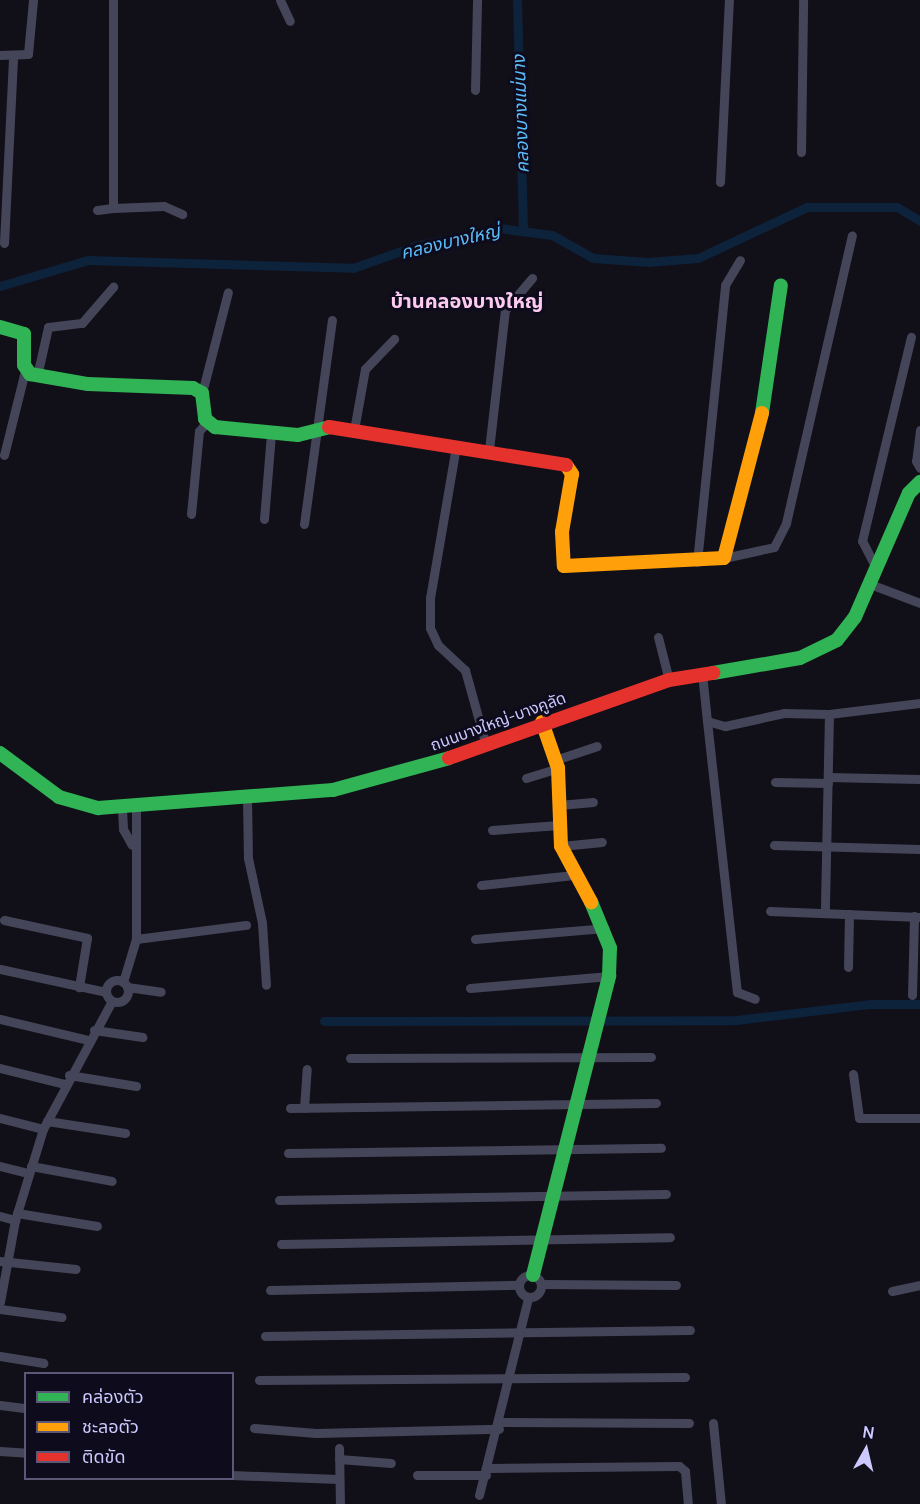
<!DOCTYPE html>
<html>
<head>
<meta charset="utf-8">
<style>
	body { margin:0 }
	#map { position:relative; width:920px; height:1504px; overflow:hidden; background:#111018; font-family:Manrope,"Noto Sans Thai",sans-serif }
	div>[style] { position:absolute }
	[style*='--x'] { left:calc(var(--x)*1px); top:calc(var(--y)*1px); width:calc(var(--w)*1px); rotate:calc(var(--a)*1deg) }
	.canal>* { height:9px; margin:-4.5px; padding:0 4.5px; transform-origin:4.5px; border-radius:4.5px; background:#0d223b }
	.street>* { height:9px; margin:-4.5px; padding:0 4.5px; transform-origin:4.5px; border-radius:4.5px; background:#454559 }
	.street>.ring { margin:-4.5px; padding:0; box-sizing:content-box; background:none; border:9px solid #454559; border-radius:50% }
	.fast>* { height:14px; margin:-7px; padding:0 7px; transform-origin:7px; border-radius:7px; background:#30b455 }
	.slow>* { height:14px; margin:-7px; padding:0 7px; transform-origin:7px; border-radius:7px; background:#ff9f0a }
	.jam>* { height:14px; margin:-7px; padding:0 7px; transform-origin:7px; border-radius:7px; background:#e5322d }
	span { translate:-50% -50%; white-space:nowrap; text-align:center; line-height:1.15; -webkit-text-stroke:6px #0e0c1c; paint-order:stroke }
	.street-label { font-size:16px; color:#cbc9fd }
	.water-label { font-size:18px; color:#5bbbf9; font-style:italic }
	.quarter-label { font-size:20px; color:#fdcbee; font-weight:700 }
	.legend { position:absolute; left:24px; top:1372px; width:210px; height:108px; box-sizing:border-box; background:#0e0c1c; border:2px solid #5a5876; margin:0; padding:8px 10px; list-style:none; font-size:18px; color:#cbc9fd }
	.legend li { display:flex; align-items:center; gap:12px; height:30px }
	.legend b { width:30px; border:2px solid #5a5876 }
	.north { position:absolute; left:836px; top:1420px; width:60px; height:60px; -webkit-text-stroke:4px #0e0c1c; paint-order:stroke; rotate:8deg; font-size:16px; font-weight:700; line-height:24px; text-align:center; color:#cbc9fd }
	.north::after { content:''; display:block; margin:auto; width:21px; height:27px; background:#cbc9fd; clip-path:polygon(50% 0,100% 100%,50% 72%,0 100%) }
</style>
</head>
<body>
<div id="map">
	<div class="canal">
		<i style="--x:517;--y:0;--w:228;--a:88.5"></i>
		<i style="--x:0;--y:286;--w:92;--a:-16.5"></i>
		<i style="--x:88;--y:260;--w:265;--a:1.7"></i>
		<i style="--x:353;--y:268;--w:66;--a:-19.5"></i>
		<i style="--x:415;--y:246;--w:86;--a:-12.1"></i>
		<i style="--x:499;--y:228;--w:53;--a:7.5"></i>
		<i style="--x:552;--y:235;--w:47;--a:29.3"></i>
		<i style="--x:593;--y:258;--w:55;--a:4.2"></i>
		<i style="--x:648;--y:262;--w:50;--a:-4.6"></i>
		<i style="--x:698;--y:258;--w:120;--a:-25.1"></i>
		<i style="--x:807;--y:207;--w:90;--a:0"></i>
		<i style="--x:897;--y:207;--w:27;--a:31"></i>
		<i style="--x:324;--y:1021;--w:412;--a:-0.1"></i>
		<i style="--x:736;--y:1020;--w:136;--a:-6.8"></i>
		<i style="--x:871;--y:1004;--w:49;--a:0"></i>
	</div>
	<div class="street">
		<i style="--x:280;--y:0;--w:23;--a:65"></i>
		<i style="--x:0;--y:55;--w:28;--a:-2"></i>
		<i style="--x:28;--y:54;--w:54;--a:-84.7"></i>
		<i style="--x:475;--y:90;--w:90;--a:-88.7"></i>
		<i style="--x:801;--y:152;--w:152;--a:-89.2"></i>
		<i style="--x:720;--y:182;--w:182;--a:-87.2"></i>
		<i style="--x:113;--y:208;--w:51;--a:-2.2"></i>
		<i style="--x:164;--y:206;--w:20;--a:24"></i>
		<i style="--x:97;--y:210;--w:16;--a:-7"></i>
		<i style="--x:113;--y:208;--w:208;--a:-90"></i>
		<i style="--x:4;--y:243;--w:187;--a:-87.2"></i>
		<i style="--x:37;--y:376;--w:50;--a:-77.3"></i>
		<i style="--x:48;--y:327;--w:34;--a:-7"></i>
		<i style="--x:82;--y:323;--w:48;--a:-49.3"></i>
		<i style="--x:202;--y:393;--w:104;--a:-75.6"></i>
		<i style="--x:354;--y:430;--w:62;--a:-79.8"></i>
		<i style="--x:365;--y:369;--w:42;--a:-46"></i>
		<i style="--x:920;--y:430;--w:31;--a:97"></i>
		<i style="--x:916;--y:461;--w:8;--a:60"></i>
		<i style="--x:456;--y:446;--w:154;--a:99.7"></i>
		<i style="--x:430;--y:598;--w:30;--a:90"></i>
		<i style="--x:430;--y:628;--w:19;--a:65"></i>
		<i style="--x:438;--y:645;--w:37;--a:43"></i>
		<i style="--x:465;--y:670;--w:75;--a:74.5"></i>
		<i style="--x:489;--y:450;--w:141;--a:-83.5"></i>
		<i style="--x:505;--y:310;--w:42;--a:-49.8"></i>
		<i style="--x:4;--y:455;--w:87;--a:-76"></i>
		<i style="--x:191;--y:514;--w:83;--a:-84.5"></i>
		<i style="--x:199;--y:431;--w:12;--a:-48"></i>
		<i style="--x:264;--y:519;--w:86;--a:-85.3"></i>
		<i style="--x:304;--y:524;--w:206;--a:-82.2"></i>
		<i style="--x:724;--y:558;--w:51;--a:-12.4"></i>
		<i style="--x:774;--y:547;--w:27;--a:-63"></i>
		<i style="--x:786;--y:523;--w:295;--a:-77.1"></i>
		<i style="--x:697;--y:562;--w:278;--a:-84.2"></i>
		<i style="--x:725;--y:285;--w:29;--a:-59"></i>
		<i style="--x:876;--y:568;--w:30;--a:-117"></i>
		<i style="--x:862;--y:541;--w:210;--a:-76.5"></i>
		<i style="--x:870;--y:584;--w:53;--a:20.8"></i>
		<i style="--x:658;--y:637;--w:44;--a:75.7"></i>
		<i style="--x:702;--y:673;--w:48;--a:84.1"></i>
		<i style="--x:707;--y:721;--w:19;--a:16"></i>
		<i style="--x:725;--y:726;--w:60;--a:-12.4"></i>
		<i style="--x:784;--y:713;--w:45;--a:1.3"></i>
		<i style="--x:829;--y:714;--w:199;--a:91.2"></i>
		<i style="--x:829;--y:714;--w:92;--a:-6.9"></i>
		<i style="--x:707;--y:721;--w:273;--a:83.7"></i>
		<i style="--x:737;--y:992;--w:19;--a:21"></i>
		<i style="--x:555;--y:760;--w:44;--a:-18.4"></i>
		<i style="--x:828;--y:777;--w:92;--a:1.2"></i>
		<i style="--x:526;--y:778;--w:34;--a:-17"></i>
		<i style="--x:775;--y:782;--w:53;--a:1.1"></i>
		<i style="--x:247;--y:797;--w:61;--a:89.1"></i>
		<i style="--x:248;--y:858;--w:66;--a:77.8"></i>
		<i style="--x:262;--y:923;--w:62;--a:86.3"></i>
		<i style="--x:559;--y:805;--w:34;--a:-5"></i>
		<i style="--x:122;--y:809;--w:20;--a:87"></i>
		<i style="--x:123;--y:829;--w:18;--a:61"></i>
		<i style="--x:492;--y:830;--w:67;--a:-4.3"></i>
		<i style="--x:774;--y:845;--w:146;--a:1.6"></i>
		<i style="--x:561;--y:846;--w:41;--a:-5.6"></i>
		<i style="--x:481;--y:885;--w:93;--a:-6.2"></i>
		<i style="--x:770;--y:911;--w:150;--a:2.3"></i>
		<i style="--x:4;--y:920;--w:85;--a:12.2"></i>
		<i style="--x:87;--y:938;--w:50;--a:99.3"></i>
		<i style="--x:136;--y:939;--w:111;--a:-7.3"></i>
		<i style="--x:475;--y:939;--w:130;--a:-4.8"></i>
		<i style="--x:848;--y:967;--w:53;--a:-88.9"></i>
		<i style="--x:0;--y:969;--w:108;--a:12.2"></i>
		<i class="ring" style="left:106px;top:980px;width:13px;height:13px"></i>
		<i style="--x:123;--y:982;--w:45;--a:-73.2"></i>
		<i style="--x:136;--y:939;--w:132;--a:-90"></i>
		<i style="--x:127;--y:987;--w:34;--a:8"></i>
		<i style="--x:470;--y:988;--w:140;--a:-4.9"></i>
		<i style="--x:912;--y:995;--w:79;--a:-88.5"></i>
		<i style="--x:0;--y:1019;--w:90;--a:13.4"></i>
		<i style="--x:94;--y:1030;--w:49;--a:8.3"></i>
		<i style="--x:350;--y:1058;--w:301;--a:-0.2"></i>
		<i style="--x:0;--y:1068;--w:66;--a:14"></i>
		<i style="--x:853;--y:1074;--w:44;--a:82.2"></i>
		<i style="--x:859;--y:1118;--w:61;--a:0"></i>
		<i style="--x:69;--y:1075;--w:68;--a:9.3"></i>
		<i style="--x:290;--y:1108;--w:366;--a:-0.8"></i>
		<i style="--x:304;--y:1108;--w:39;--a:-86"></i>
		<i style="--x:0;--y:1118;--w:44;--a:14.3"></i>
		<i style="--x:47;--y:1121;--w:79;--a:8.7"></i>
		<i style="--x:288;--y:1153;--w:373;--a:-0.8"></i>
		<i style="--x:0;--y:1166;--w:29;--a:14"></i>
		<i style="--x:31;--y:1166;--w:82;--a:10.5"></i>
		<i style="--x:279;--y:1200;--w:387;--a:-0.9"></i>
		<i style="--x:17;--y:1213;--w:81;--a:9.2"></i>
		<i style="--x:0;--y:1216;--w:16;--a:15"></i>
		<i style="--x:281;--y:1244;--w:389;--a:-1"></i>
		<i style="--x:0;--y:1261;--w:76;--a:6"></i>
		<i class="ring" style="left:519px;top:1275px;width:13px;height:13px"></i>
		<i style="--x:541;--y:1284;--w:135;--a:0.4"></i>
		<i style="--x:270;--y:1290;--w:249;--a:-1.2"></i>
		<i style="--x:892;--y:1291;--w:29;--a:-12"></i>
		<i style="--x:0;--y:1302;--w:83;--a:-79.6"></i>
		<i style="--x:15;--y:1220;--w:95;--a:-72.9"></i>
		<i style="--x:43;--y:1129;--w:145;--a:-61.7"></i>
		<i style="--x:0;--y:1309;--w:62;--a:7.5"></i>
		<i style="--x:265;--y:1336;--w:425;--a:-0.8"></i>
		<i style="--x:0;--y:1356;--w:44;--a:9.2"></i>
		<i style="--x:259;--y:1380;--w:426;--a:-0.4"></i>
		<i style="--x:0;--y:1405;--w:26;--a:7"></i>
		<i style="--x:501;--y:1422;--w:188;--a:0.3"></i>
		<i style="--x:713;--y:1423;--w:81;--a:84.4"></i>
		<i style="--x:254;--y:1428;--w:62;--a:4.6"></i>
		<i style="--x:316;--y:1433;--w:183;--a:-1.3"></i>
		<i style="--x:339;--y:1448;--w:56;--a:89"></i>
		<i style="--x:0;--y:1451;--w:26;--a:4"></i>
		<i style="--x:339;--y:1459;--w:52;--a:4.4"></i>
		<i style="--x:489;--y:1468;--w:190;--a:-0.6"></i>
		<i style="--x:679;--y:1466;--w:8;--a:40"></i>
		<i style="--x:685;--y:1471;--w:33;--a:85"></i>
		<i style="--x:232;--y:1475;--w:106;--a:2.2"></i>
		<i style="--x:417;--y:1475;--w:69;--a:0"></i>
		<i style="--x:479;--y:1495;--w:203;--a:-76"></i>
	</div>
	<div class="fast">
		<i style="--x:0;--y:327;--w:25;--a:16"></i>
		<i style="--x:24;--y:334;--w:31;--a:90"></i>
		<i style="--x:24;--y:365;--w:11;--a:56"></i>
		<i style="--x:30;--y:374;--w:59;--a:9.8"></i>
		<i style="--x:88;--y:384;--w:105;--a:2.2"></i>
		<i style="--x:193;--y:388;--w:10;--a:29"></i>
		<i style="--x:202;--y:393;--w:26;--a:83"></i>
		<i style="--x:205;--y:419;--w:13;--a:39"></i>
		<i style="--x:215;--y:427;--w:83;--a:5.5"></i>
		<i style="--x:298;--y:435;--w:32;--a:-14"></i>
		<i style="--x:762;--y:413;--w:129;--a:-81.6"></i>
		<i style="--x:713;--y:673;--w:88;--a:-9.8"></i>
		<i style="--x:800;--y:658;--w:41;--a:-25.9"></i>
		<i style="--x:837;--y:640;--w:29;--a:-52"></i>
		<i style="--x:855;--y:617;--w:135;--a:-66.5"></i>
		<i style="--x:909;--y:493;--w:16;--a:-45"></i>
		<i style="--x:0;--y:753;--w:74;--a:36.7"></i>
		<i style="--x:59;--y:797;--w:41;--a:15.8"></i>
		<i style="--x:98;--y:808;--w:236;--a:-4.4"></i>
		<i style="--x:333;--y:790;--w:120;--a:-15.4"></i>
		<i style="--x:533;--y:1275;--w:309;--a:-75.7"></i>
		<i style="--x:609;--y:976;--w:28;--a:-88"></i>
		<i style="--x:610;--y:948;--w:50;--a:-112.4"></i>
	</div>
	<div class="slow">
		<i style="--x:566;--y:465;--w:11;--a:56"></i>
		<i style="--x:572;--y:474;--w:59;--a:99.8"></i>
		<i style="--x:562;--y:532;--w:34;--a:87"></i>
		<i style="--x:564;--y:566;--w:160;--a:-2.9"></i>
		<i style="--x:724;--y:558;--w:150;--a:-75.3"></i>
		<i style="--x:542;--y:722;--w:49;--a:70.8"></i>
		<i style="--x:558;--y:768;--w:78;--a:87.8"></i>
		<i style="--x:561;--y:846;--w:64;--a:61.8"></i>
	</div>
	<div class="jam">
		<i style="--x:329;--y:427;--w:240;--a:9.1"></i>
		<i style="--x:449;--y:758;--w:233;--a:-19.5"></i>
		<i style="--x:669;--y:680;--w:45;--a:-9"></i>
	</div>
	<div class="street-label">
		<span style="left:498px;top:721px;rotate:-20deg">ถนนบางใหญ่-บางคูลัด</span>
	</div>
	<div class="water-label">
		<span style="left:520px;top:114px;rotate:-92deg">คลองบางแม่นาง</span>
		<span style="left:450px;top:241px;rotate:-13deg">คลองบางใหญ่</span>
	</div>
	<div class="quarter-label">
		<span style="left:467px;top:300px">บ้านคลองบางใหญ่</span>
	</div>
	<ul class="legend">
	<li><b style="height:8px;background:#30b455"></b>คล่องตัว</li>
	<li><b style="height:8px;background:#ff9f0a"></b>ชะลอตัว</li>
	<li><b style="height:8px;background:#e5322d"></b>ติดขัด</li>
	</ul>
	<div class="north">N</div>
</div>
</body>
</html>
